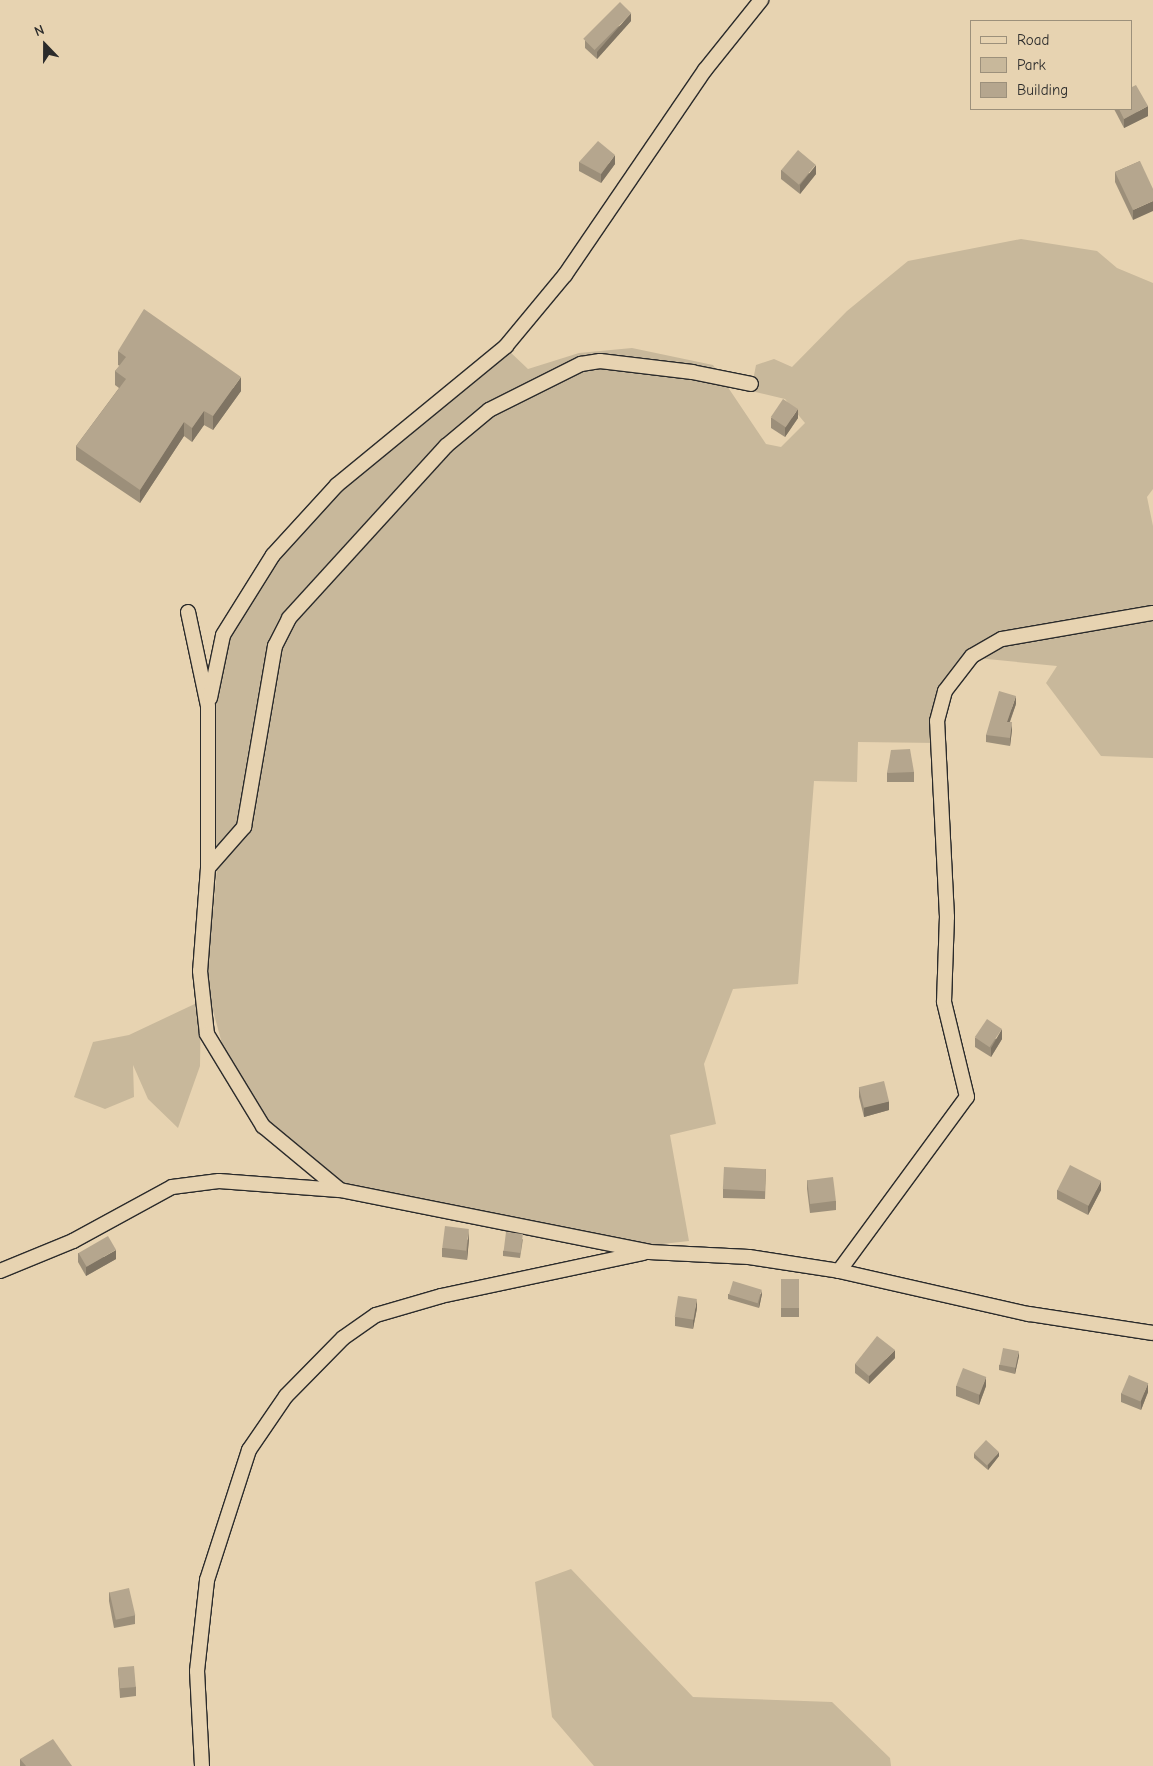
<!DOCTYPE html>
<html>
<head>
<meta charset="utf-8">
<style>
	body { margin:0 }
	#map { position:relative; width:1153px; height:1766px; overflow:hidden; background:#e7d3b1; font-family:"Comic Neue",sans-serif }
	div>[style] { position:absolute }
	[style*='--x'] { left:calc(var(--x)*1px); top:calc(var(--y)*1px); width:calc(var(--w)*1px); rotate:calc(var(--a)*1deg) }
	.green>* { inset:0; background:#c8b89b }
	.roads { filter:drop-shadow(1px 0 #2b2b2b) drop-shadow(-1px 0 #2b2b2b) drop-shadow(0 1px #2b2b2b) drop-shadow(0 -1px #2b2b2b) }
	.street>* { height:14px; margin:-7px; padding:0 7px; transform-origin:7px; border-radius:7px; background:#e7d3b1 }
	.wall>* { inset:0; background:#9c8f7a; transform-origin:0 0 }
	.shaded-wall>* { inset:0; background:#7f7463 }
	.building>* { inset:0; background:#b5a68e; transform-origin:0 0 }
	span { translate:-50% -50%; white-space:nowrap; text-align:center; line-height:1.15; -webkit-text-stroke:4px #e7d3b1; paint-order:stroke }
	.legend { position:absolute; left:970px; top:20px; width:162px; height:90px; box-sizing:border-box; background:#e7d3b1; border:1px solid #9c907b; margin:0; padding:6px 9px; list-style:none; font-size:15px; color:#2b2b2b }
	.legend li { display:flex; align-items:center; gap:10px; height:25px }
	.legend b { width:25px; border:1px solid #9c907b }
	.north { position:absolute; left:20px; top:20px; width:50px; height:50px; -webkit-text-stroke:4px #e7d3b1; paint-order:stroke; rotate:338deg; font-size:14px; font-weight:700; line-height:20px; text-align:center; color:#2b2b2b }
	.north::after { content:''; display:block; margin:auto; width:18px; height:22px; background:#2b2b2b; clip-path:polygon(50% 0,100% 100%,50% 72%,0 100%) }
</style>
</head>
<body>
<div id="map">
	<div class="green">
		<i style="clip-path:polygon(1021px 239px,1097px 251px,1117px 268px,1153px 283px,1153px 489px,1147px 497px,1153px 526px,1153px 758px,1101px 756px,1046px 683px,1057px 666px,977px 658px,949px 695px,938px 743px,858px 742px,857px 782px,814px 781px,798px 984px,733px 989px,704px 1064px,716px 1124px,670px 1135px,689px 1241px,653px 1245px,347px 1185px,276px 1136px,233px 1084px,206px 985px,217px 869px,209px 708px,223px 638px,274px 556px,338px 486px,506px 348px,528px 369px,579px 353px,632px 348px,713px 365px,766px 444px,781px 447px,805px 423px,785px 399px,751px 391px,756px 365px,774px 359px,792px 367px,847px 311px,908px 261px)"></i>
		<i style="clip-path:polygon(201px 1001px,200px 1066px,178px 1128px,148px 1099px,133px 1065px,134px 1097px,105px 1109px,74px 1097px,93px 1042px,129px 1035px)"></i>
		<i style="clip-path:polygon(571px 1569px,693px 1697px,832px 1702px,890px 1758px,891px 1766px,594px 1766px,552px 1717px,535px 1582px)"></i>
	</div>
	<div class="roads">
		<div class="street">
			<i style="--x:188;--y:612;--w:96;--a:78"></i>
			<i style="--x:208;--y:706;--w:162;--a:90"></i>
			<i style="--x:208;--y:868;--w:103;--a:94.4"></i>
			<i style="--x:200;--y:971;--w:63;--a:83.7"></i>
			<i style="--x:207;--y:1034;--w:108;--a:58.7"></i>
			<i style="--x:263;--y:1126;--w:100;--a:39.7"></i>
			<i style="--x:340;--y:1190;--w:315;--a:11.3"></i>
			<i style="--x:649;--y:1252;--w:100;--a:2.9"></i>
			<i style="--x:749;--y:1257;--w:91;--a:8.8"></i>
			<i style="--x:839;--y:1271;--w:195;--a:12.8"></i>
			<i style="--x:1029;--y:1314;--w:125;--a:8.7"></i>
			<i style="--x:210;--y:698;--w:64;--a:-78.3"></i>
			<i style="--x:223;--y:635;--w:94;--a:-58"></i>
			<i style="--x:273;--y:555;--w:95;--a:-47.6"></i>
			<i style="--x:337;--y:485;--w:219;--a:-39.4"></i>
			<i style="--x:506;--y:346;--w:92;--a:-50.3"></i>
			<i style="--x:565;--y:275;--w:248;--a:-55.7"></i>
			<i style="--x:705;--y:70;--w:90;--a:-51.3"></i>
			<i style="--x:208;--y:868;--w:55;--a:-48.7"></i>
			<i style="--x:244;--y:827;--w:184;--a:-80.3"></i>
			<i style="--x:275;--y:646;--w:31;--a:-63"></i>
			<i style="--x:289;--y:618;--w:233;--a:-47.6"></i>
			<i style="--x:446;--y:446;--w:56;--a:-39.9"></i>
			<i style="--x:489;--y:410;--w:103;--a:-26.6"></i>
			<i style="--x:581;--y:364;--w:19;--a:-9"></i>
			<i style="--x:600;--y:361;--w:93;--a:6.8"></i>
			<i style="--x:692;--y:372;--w:60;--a:11.5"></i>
			<i style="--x:0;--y:1271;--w:79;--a:-22.3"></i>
			<i style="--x:73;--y:1241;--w:113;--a:-28.6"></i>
			<i style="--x:172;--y:1187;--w:47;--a:-7.3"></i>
			<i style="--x:219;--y:1181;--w:120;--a:4.3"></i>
			<i style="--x:839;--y:1271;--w:216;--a:-53.7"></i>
			<i style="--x:967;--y:1097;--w:98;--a:-103.6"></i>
			<i style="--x:944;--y:1002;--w:85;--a:-88"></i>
			<i style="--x:947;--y:917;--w:196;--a:-92.9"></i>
			<i style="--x:937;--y:721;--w:31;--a:-75"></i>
			<i style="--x:945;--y:691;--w:44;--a:-52.4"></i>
			<i style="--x:972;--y:656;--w:34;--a:-30"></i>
			<i style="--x:1002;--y:639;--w:153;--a:-9.8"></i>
			<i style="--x:202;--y:1766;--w:95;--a:-93"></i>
			<i style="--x:197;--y:1671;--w:92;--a:-83.7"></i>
			<i style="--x:207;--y:1580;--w:137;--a:-72.1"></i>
			<i style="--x:249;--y:1450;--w:65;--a:-55.6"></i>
			<i style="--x:286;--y:1396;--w:81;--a:-45.5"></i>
			<i style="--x:343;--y:1338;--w:40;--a:-34.9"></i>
			<i style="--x:376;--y:1315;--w:68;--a:-16.3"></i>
			<i style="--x:441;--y:1296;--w:207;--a:-12"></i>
		</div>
	</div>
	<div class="wall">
		<i style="clip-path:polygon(631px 21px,597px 59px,585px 48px,585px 40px)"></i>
		<i style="clip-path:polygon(1114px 109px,1132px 109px,1148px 116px,1124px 128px)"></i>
		<i style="clip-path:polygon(1140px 161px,1133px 220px,1115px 182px,1115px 172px)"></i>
		<i style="clip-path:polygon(579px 162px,615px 164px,601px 183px,579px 171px)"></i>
		<i style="clip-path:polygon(781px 170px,816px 174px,800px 194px,781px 179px)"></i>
		<i style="clip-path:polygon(118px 351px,241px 391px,213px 430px,204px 425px,192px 442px,184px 436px,140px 503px,76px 460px,76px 446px,119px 388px,115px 385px,115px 371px,120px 366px,118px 365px)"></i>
		<i style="clip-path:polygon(771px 418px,798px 418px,785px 437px,771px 428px)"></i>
		<i style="clip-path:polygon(1016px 704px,1010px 722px,1012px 730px,1010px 746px,986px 742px,986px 735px)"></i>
		<i style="left:914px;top:772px;width:10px;height:27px;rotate:90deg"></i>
		<i style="clip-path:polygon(975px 1038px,1002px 1039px,991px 1057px,975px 1047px)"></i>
		<i style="clip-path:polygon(859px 1088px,889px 1110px,864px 1117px,859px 1097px)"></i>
		<i style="clip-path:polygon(766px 1169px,765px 1199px,723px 1198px,723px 1189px)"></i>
		<i style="clip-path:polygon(807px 1180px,836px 1201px,836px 1210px,810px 1213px,807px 1189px)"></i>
		<i style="clip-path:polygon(1057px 1190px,1101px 1190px,1088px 1215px,1057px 1199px)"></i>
		<i style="clip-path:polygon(469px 1239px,467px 1260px,442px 1257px,442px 1248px)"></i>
		<i style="clip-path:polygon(523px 1239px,520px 1258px,503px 1256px,503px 1251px)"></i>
		<i style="clip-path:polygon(78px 1253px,116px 1259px,86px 1276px,78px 1262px)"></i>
		<i style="left:781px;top:1279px;width:18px;height:38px"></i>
		<i style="clip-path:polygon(728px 1294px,762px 1294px,759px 1308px,728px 1299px)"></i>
		<i style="clip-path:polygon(697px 1308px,693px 1329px,675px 1326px,675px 1317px)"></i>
		<i style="clip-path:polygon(1019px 1356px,1015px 1374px,999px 1370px,999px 1365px)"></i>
		<i style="clip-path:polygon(895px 1358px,869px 1384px,855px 1373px,855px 1364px)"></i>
		<i style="clip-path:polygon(956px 1386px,986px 1386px,979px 1405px,956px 1396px)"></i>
		<i style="clip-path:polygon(1148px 1392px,1141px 1410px,1121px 1402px,1121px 1393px)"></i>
		<i style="clip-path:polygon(974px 1453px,999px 1456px,988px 1470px,974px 1458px)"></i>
		<i style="clip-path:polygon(109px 1592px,135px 1615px,135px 1624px,114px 1628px,109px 1601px)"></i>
		<i style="clip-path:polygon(118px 1668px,136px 1687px,136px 1696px,120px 1698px)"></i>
		<i style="clip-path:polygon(20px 1759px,72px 1766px,20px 1766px)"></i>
	</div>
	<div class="shaded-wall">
		<i style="clip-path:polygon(631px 13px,631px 21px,597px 59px,597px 52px)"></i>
		<i style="clip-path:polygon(1148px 106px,1148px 116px,1124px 128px,1124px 119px)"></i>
		<i style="clip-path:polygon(615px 155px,615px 164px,601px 183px,601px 174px)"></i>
		<i style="clip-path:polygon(816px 165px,816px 174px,800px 194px,800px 185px)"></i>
		<i style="clip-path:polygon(1153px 201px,1153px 211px,1133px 220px,1133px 210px)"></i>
		<i style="clip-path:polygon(241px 377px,241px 391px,213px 430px,213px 416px)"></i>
		<i style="clip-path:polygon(798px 409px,798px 418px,785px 437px,785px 428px)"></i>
		<i style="clip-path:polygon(204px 411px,204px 425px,192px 442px,192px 428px)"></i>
		<i style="clip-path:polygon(184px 422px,184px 436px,140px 503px,140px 490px)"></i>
		<i style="clip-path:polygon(1016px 696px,1016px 704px,1007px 729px,1007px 722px)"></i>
		<i style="clip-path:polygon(1012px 722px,1012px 730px,1010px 746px,1010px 738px)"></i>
		<i style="clip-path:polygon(1002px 1029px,1002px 1039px,991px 1057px,991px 1048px)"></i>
		<i style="clip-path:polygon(889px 1101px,889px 1110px,864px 1117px,864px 1107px)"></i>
		<i style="clip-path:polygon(1101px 1181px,1101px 1190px,1088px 1215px,1088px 1206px)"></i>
		<i style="clip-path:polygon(469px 1229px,469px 1239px,467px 1260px,467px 1250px)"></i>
		<i style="clip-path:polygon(116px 1250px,116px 1259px,86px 1276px,86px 1267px)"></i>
		<i style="clip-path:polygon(762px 1290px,762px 1294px,759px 1308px,759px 1303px)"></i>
		<i style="clip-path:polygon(697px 1299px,697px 1308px,693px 1329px,693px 1320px)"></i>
		<i style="clip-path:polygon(895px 1350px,895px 1358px,869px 1384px,869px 1376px)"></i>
		<i style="clip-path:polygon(1019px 1351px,1019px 1356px,1015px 1374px,1015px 1369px)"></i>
		<i style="clip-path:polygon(986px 1377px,986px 1386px,979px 1405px,979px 1395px)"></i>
		<i style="clip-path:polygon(1148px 1383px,1148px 1392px,1141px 1410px,1141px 1401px)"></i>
		<i style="clip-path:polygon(999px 1452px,999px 1456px,988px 1470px,988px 1465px)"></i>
	</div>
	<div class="building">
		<i style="left:620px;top:2px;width:16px;height:52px;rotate:45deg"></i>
		<i style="clip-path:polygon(1136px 85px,1148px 106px,1124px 119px,1119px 109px,1132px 109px,1132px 87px)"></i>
		<i style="clip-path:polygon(598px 141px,615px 155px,601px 174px,579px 162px)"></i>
		<i style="left:798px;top:150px;width:23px;height:26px;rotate:40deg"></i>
		<i style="clip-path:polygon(1140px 161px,1153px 189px,1153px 201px,1133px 210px,1115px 172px)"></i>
		<i style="clip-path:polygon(144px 309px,241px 377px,213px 416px,204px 411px,192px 428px,184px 422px,140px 490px,76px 446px,126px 379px,115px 371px,126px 357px,118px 351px)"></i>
		<i style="left:783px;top:399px;width:18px;height:22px;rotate:34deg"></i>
		<i style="clip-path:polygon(999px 691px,1016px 696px,1007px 722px,1012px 722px,1010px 738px,986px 735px)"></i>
		<i style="clip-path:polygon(910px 749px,914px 772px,887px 773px,891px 750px)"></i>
		<i style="left:987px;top:1019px;width:18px;height:22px;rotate:34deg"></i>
		<i style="left:884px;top:1081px;width:21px;height:26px;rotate:76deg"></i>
		<i style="left:1070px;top:1165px;width:35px;height:28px;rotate:27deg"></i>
		<i style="left:724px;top:1167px;width:42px;height:22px;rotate:3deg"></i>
		<i style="left:833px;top:1177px;width:24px;height:26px;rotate:83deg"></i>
		<i style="left:445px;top:1226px;width:24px;height:22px;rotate:7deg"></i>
		<i style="left:506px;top:1232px;width:17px;height:19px;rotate:7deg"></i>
		<i style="left:108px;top:1236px;width:16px;height:34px;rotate:60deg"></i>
		<i style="left:781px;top:1279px;width:18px;height:29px"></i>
		<i style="left:733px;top:1281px;width:30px;height:14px;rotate:17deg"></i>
		<i style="left:678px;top:1296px;width:19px;height:21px;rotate:9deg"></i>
		<i style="clip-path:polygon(877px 1336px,895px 1350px,869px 1376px,855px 1364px)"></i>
		<i style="left:1003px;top:1348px;width:16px;height:17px;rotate:11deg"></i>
		<i style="left:963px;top:1368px;width:25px;height:19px;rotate:21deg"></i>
		<i style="left:1129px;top:1375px;width:21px;height:20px;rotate:23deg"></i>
		<i style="left:986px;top:1440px;width:18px;height:18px;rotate:43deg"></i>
		<i style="left:129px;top:1588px;width:28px;height:20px;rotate:77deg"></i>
		<i style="left:134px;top:1666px;width:21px;height:16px;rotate:85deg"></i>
		<i style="clip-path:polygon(53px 1739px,72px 1766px,26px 1766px,20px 1759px)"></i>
	</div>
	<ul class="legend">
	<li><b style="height:6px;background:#e7d3b1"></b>Road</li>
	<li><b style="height:14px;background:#c8b89b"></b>Park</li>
	<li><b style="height:14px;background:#b5a68e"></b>Building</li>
	</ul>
	<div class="north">N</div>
</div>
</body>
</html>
